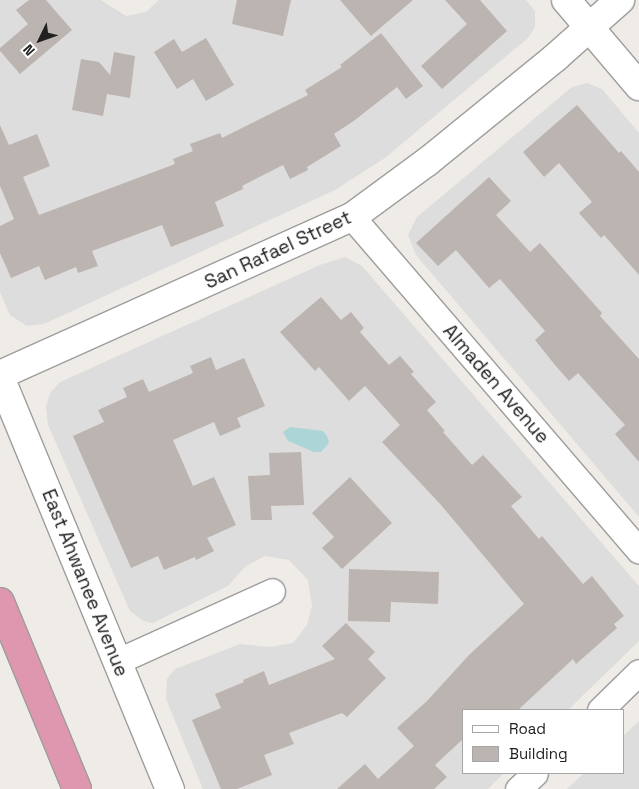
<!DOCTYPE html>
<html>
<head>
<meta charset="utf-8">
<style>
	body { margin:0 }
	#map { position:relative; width:639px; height:789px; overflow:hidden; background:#efebe7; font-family:"Space Grotesk",sans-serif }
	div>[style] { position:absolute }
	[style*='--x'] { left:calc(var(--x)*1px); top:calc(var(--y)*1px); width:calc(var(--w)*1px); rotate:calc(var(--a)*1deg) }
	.residential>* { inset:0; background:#dedddd }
	.water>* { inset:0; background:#acd5d8 }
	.building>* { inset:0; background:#bcb4b0 }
	.roads { filter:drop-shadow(1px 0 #9d9d9d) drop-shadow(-1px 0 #9d9d9d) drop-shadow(0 1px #9d9d9d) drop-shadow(0 -1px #9d9d9d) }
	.minor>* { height:25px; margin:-12.5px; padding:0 12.5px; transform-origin:12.5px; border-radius:12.5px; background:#fff }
	.tertiary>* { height:28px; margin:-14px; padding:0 14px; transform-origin:14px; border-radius:14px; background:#fff }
	.motorway>* { height:28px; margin:-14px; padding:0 14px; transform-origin:14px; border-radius:14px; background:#de97af }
	span { translate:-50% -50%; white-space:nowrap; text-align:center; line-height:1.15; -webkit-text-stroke:4.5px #fff; paint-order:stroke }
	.street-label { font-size:19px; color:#202020 }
	.legend { position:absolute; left:462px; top:709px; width:162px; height:65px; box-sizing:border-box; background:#fff; border:1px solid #a6a6a6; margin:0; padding:6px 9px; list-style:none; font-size:15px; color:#202020 }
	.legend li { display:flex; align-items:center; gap:10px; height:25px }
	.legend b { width:25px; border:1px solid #a6a6a6 }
	.north { position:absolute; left:15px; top:15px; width:50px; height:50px; -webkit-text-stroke:4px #fff; paint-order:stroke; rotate:228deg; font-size:14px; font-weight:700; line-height:20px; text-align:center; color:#202020 }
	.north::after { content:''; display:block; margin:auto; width:18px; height:22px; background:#202020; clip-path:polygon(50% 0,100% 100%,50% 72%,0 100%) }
</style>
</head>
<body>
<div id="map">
	<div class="residential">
		<i style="clip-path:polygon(0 0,101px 0,126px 16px,146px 12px,159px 0,526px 0,535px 11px,535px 27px,528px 38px,385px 158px,335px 190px,44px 324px,27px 326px,10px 315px,0 292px)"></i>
		<i style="clip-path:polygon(587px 83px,602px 89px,639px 133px,639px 517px,416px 255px,408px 235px,417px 217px,572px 87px)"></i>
		<i style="clip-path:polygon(345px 257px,362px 266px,639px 586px,639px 641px,568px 710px,463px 710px,463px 773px,504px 773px,488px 789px,203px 789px,166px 699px,167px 679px,175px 669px,240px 644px,270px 647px,293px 643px,307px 625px,312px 606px,308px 580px,289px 560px,265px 556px,246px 566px,228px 586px,153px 623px,143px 621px,130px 611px,48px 425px,46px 407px,50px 393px,60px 382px,320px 265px)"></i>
		<i style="clip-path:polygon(639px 721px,639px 789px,567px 789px,584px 773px,623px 773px,623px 736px)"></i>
	</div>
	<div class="water">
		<i style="clip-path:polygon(290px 427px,323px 431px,327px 436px,329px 443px,321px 452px,314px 452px,288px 441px,283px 432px)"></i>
	</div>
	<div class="building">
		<i style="clip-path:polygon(29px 0,46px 0,72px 30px,20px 74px,0 51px,0 48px,28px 24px,16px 10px)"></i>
		<i style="clip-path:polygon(237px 0,291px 0,283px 36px,232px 24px)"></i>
		<i style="clip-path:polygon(340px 0,413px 0,371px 36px)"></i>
		<i style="clip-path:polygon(445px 0,480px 0,507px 31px,442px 89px,421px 66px,467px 24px)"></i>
		<i style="clip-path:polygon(381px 33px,423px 86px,406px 99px,397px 87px,355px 120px,334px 134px,341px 146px,307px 167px,308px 170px,290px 179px,283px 165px,242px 186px,243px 189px,215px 202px,224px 226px,171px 247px,162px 225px,92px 251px,98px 266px,78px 273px,76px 267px,45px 280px,39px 266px,11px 278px,0 253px,0 226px,14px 219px,0 186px,0 125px,9px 145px,37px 134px,50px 166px,23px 177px,39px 215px,175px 164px,173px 159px,193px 151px,190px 144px,220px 133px,222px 138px,308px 95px,305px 90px,342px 67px,340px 65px)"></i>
		<i style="clip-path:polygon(206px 38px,234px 85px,206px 101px,193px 79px,177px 89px,154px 52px,174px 39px,182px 52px)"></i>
		<i style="clip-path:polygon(114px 52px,135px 56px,130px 98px,107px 94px,103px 116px,72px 110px,81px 59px,99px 62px,110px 75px)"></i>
		<i style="clip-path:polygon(577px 105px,619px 153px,621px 151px,639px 172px,639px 275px,604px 235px,601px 238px,579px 213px,592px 202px,559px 163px,544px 177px,523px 152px)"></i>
		<i style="clip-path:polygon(489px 177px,511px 201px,496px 215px,530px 252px,540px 243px,602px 313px,600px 316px,639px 359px,639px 462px,615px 434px,625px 425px,578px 373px,569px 381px,555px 365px,535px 340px,545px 331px,500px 279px,489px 288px,456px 250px,438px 266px,416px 243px)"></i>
		<i style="clip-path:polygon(321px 297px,341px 320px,351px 312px,364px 328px,360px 332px,389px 365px,400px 356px,414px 372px,411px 374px,436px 402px,427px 410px,445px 431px,443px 432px,472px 465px,483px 455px,522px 497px,511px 506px,539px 539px,542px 536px,583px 584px,592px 576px,624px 616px,614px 624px,617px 628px,576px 664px,573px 659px,518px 710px,463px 710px,463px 739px,435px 765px,447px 777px,434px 789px,337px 789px,365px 764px,378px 779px,414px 746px,397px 728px,427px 701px,469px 655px,524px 604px,441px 505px,382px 442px,400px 425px,365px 386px,349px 401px,319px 367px,315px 371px,280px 332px)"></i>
		<i style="clip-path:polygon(211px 357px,216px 370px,244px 358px,265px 406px,237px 418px,241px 427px,220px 436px,214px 422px,173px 440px,193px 486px,214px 477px,236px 525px,207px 538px,214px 551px,196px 560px,195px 557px,164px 570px,158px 556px,131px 568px,73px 436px,104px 422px,98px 410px,127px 397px,123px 388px,143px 379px,149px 392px,193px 373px,190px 366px)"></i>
		<i style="clip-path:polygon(301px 452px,304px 505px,271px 506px,272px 520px,251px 520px,248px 476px,270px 475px,269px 453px)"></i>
		<i style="clip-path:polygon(350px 477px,392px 523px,342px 569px,322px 548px,334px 537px,312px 513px)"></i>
		<i style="clip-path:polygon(349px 569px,439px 572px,438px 604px,391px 602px,390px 622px,348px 621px)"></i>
		<i style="clip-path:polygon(346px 623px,375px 652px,368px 659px,386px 678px,347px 717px,342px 713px,289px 733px,294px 744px,264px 755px,272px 775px,237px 789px,221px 789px,192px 720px,221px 708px,215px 694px,244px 682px,243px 680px,264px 671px,269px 685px,335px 659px,322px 646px)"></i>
	</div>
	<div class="roads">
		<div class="minor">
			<i style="--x:352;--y:217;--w:440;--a:49.3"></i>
			<i style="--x:118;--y:661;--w:169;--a:-24.4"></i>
			<i style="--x:600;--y:710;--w:54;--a:-44.3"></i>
			<i style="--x:518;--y:789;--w:23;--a:-43"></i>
		</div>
		<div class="tertiary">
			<i style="--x:566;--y:0;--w:113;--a:49.7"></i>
			<i style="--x:0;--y:375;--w:386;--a:-24.2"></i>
			<i style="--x:352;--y:217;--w:93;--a:-36.3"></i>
			<i style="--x:427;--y:162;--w:166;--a:-39.1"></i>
			<i style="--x:556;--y:57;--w:86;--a:-41.7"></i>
			<i style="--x:0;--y:377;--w:446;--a:67.6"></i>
		</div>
		<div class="motorway">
			<i style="--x:0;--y:602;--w:202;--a:67.6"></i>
		</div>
	</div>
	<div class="street-label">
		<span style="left:278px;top:250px;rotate:-25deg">San Rafael Street</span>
		<span style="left:496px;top:384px;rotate:49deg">Almaden Avenue</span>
		<span style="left:85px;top:583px;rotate:68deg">East Ahwanee Avenue</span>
	</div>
	<ul class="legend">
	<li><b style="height:6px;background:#fff"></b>Road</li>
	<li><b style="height:14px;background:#bcb4b0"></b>Building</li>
	</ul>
	<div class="north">N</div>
</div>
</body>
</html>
